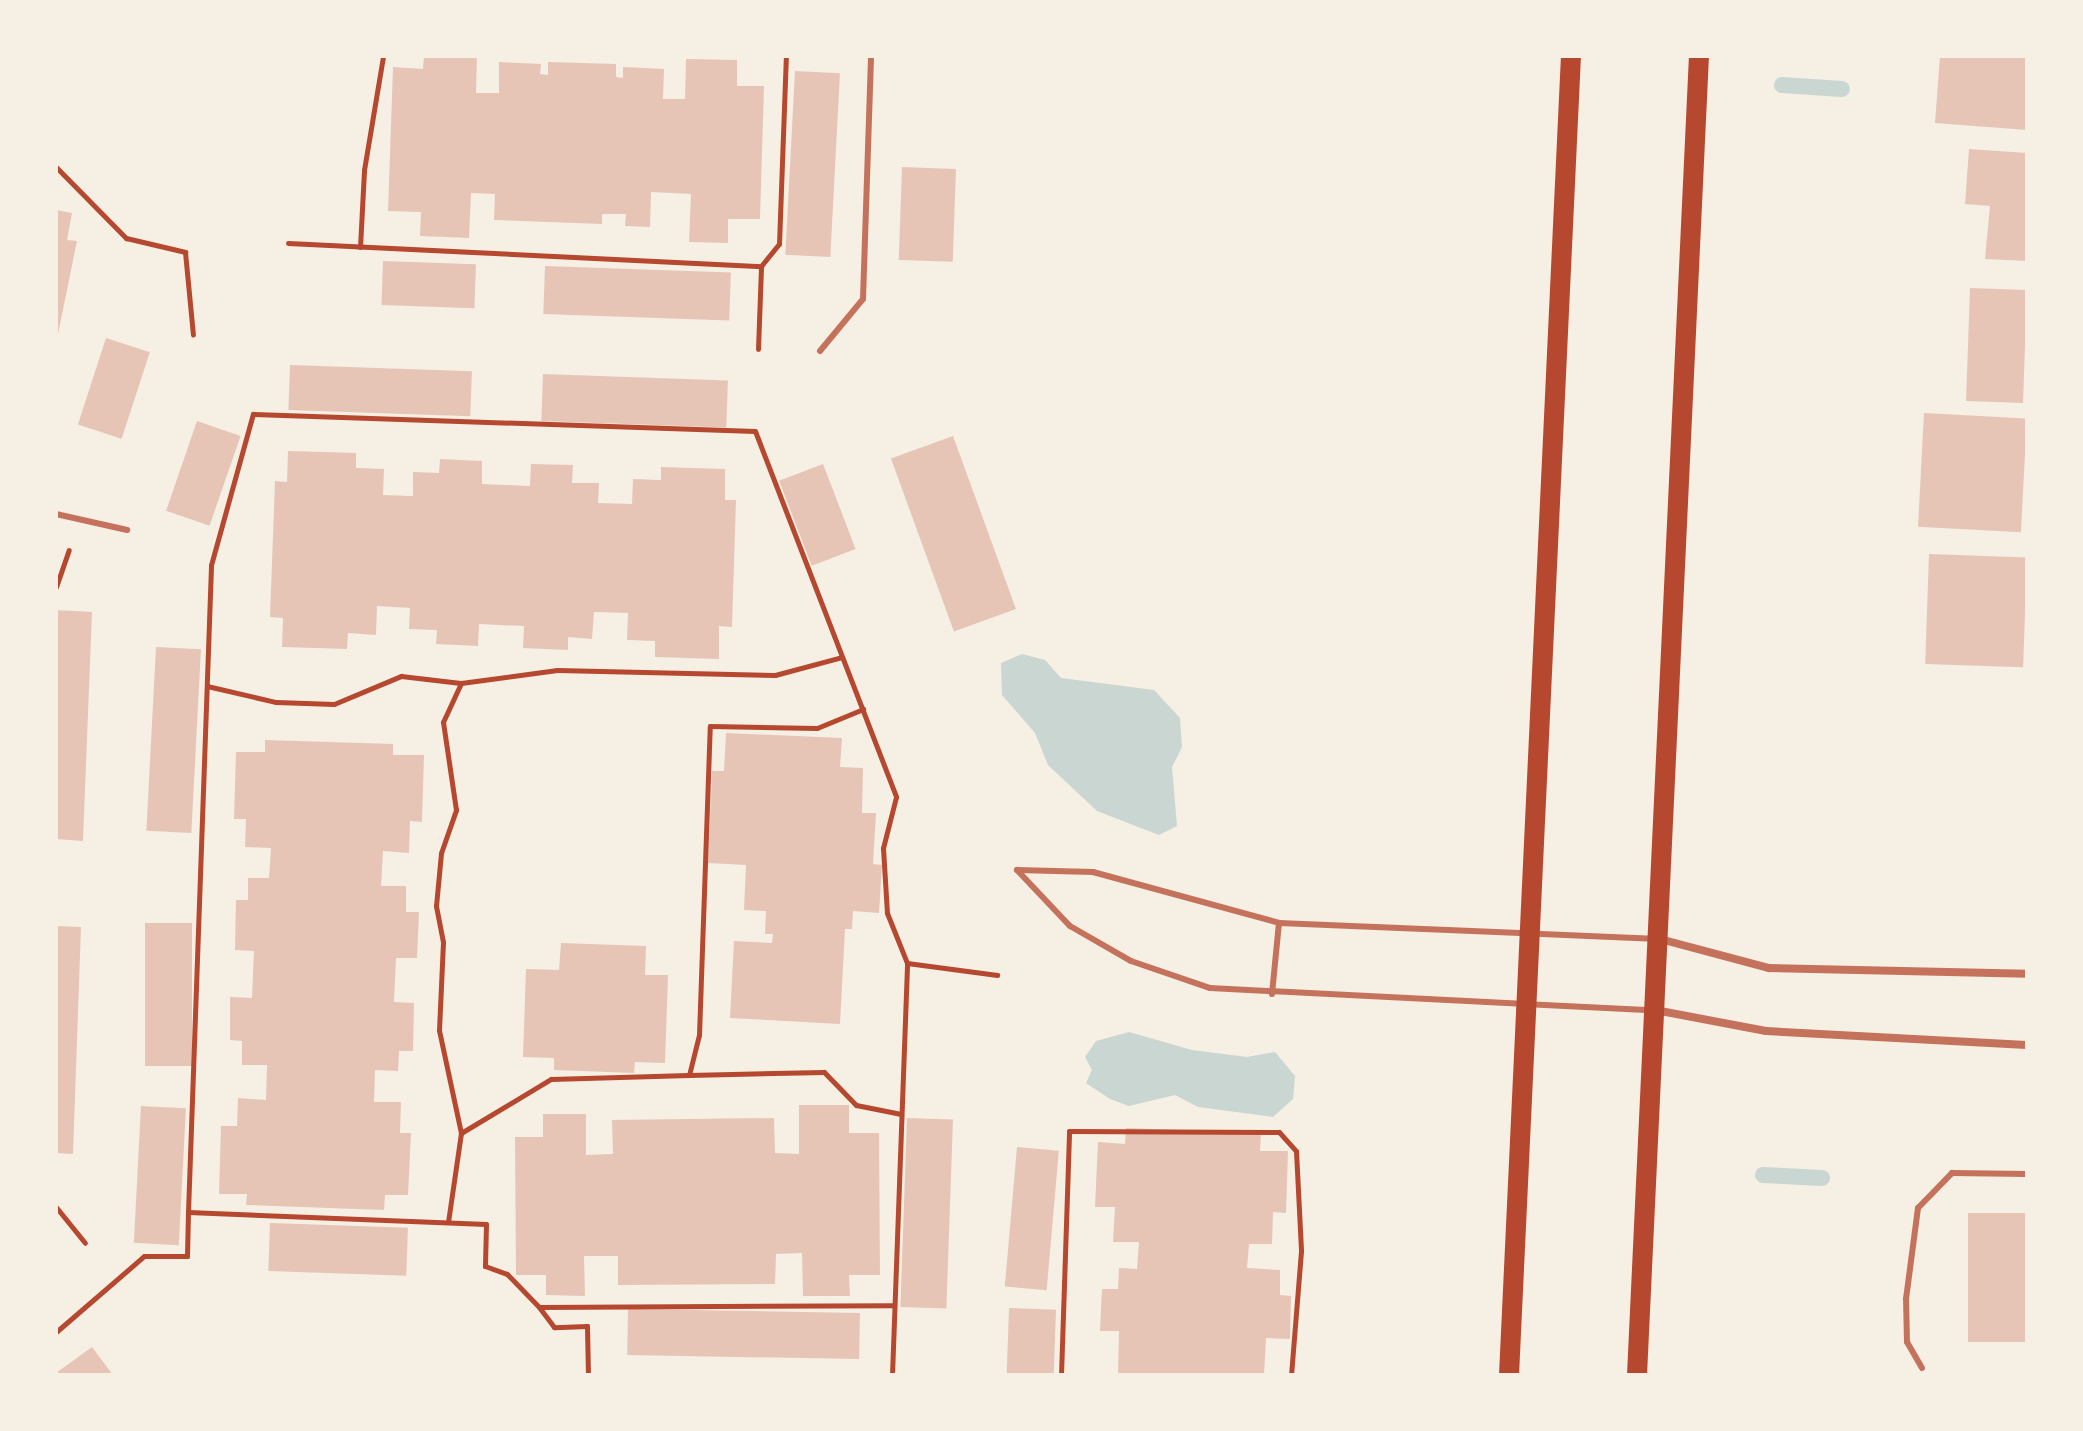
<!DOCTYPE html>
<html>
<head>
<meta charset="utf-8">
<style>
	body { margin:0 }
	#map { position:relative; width:2083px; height:1431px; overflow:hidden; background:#f6efe4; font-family:"Noto Sans",sans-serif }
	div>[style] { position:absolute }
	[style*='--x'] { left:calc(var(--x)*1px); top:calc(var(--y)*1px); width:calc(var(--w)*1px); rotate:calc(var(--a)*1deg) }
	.water>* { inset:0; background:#c9d6d2 }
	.stream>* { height:16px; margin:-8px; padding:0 8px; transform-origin:8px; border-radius:8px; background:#c9d6d2 }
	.building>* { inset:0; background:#e6c5b7; transform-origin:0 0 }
	.path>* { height:5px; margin:-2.5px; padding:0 2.5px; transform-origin:2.5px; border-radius:2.5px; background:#b5482f }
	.service>* { height:6px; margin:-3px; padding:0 3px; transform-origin:3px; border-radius:3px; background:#c5725c }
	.minor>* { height:8px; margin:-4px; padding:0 4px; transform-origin:4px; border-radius:4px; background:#c5725c }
	.primary>* { height:20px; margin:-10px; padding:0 10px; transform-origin:10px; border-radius:10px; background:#b5482f }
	span { translate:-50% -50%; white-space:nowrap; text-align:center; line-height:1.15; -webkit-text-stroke:6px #f6efe4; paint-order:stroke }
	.frame { position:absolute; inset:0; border:58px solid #f6efe4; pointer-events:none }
</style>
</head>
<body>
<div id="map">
	<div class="water">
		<i style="clip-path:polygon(1022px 654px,1045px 660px,1061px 678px,1154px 690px,1180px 718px,1182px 747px,1172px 767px,1177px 826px,1159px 835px,1097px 811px,1048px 765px,1035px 733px,1002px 695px,1001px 663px)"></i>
		<i style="clip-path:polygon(1129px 1032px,1192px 1050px,1247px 1057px,1275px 1052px,1295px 1076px,1293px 1099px,1273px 1117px,1198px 1107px,1175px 1095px,1129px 1106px,1110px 1099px,1086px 1083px,1092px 1070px,1085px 1057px,1096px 1041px)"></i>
	</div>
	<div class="stream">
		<i style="--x:1782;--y:85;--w:60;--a:3.8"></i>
		<i style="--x:1763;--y:1175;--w:59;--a:2.9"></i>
	</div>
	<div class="building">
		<i style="clip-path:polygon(424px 56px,477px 56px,476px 93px,499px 93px,499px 62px,541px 64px,540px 74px,548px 75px,548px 62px,616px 64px,616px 77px,623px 78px,623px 67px,664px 69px,663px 99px,685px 99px,686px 59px,737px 60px,737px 86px,764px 86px,760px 219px,728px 219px,728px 243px,689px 242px,691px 194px,651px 192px,650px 227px,625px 226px,626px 214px,602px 214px,602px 224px,494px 220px,495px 194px,471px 193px,469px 238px,420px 236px,421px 212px,388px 211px,393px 67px,423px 69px)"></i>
		<i style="clip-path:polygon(1940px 56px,2027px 56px,2027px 130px,1935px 123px)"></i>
		<i style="left:795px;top:71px;width:45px;height:184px;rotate:3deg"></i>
		<i style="clip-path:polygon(1969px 149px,2027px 153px,2027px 261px,1985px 259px,1990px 206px,1965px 204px)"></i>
		<i style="left:902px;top:167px;width:54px;height:93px;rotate:2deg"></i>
		<i style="clip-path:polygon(56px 210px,72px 213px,67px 240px,77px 241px,57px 339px)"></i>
		<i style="left:383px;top:261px;width:93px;height:44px;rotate:2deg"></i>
		<i style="left:545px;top:266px;width:186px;height:48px;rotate:2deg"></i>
		<i style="left:1970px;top:288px;width:57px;height:113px;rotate:2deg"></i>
		<i style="left:106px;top:338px;width:46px;height:91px;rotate:18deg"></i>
		<i style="left:290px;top:365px;width:182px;height:45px;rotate:2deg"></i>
		<i style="left:543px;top:374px;width:185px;height:47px;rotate:2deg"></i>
		<i style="left:1924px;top:413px;width:103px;height:114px;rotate:3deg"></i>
		<i style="left:197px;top:421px;width:46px;height:95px;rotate:19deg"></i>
		<i style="left:953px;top:436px;width:184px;height:66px;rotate:70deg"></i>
		<i style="clip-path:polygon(288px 451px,356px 453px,356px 468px,384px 469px,383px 495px,413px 496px,413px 472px,439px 473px,440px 459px,482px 461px,482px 484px,530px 486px,531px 464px,573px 465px,572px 483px,599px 483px,598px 503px,632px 504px,633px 479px,661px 480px,661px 467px,725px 469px,725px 500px,736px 500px,732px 627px,719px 626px,719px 659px,655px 657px,655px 641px,627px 640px,628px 613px,594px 612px,592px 639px,568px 637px,568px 650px,523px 648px,524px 626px,479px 624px,478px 646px,436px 644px,437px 630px,409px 629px,410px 608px,377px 606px,376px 635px,348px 633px,347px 649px,282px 647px,283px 618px,270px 617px,275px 481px,287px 482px)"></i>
		<i style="left:823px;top:464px;width:91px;height:47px;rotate:69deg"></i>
		<i style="left:1929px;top:554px;width:98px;height:110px;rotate:2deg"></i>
		<i style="clip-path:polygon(56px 610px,92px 612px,83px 841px,56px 839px)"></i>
		<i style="left:156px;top:647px;width:45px;height:184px;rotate:3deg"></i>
		<i style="clip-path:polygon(726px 733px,842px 738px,840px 767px,863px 768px,862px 813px,876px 813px,873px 864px,882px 865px,879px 913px,853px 911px,852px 929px,845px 929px,840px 1024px,730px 1018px,734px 941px,772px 943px,773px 934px,765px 934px,766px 911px,744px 910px,746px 865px,708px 863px,712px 771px,724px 771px)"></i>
		<i style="clip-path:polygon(265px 740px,393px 744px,393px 755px,424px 755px,422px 822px,410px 821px,409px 853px,383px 851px,381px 886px,406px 886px,406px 912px,419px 912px,417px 958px,396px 958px,394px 1002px,414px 1003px,413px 1051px,399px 1051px,398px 1071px,375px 1070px,374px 1102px,401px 1102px,400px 1133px,411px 1133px,408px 1195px,385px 1195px,384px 1210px,246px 1205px,247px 1194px,219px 1194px,221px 1126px,237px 1126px,238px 1098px,266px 1100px,267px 1065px,242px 1065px,242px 1041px,230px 1040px,230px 997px,252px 998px,254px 951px,235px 950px,236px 900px,248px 900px,248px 878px,269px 878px,271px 848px,245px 847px,246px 819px,234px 819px,236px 752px,265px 752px)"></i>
		<i style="left:145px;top:923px;width:47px;height:143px"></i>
		<i style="clip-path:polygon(56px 926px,81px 927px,73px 1154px,56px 1153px)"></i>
		<i style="clip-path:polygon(561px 943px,646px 946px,645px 975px,668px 975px,665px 1063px,635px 1062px,634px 1073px,554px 1070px,554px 1058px,523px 1057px,526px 969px,559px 970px)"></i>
		<i style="clip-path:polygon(799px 1105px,849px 1105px,849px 1133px,879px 1133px,880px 1275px,849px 1275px,850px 1296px,803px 1296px,802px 1253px,776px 1254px,775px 1284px,618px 1285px,618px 1256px,584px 1256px,585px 1296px,546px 1295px,546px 1275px,516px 1275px,515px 1137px,543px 1137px,543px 1114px,586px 1114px,586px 1155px,613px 1154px,612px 1120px,774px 1118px,775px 1153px,799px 1154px)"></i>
		<i style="left:141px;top:1106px;width:45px;height:137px;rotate:3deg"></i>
		<i style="left:907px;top:1118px;width:46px;height:189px;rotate:2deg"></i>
		<i style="clip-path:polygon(1126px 1128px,1261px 1133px,1260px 1151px,1288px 1151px,1286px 1213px,1273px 1212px,1272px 1244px,1249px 1244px,1247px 1268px,1280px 1270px,1280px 1295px,1291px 1296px,1290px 1339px,1266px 1338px,1264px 1375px,1118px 1375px,1119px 1331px,1100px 1331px,1102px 1289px,1118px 1289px,1119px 1268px,1137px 1269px,1139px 1242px,1113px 1242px,1115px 1207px,1095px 1207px,1098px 1142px,1125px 1144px)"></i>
		<i style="left:1017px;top:1147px;width:42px;height:140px;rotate:5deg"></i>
		<i style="left:1968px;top:1213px;width:59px;height:129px"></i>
		<i style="left:270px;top:1223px;width:138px;height:48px;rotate:2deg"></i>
		<i style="left:1009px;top:1308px;width:47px;height:67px;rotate:2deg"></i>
		<i style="left:628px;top:1309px;width:232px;height:46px;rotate:1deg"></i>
		<i style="clip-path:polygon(92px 1347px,113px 1375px,56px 1375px,56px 1373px)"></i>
	</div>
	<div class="path">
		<i style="--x:56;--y:167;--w:100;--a:45.4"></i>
		<i style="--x:126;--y:238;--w:61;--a:13.3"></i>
		<i style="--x:185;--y:252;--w:83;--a:84.5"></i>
		<i style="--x:288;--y:243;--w:474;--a:2.8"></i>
		<i style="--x:761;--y:266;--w:28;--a:-51"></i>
		<i style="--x:779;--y:244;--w:188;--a:-87.9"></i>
		<i style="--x:360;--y:247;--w:77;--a:-87"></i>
		<i style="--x:364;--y:170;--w:116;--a:-80.5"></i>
		<i style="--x:758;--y:349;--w:83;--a:-87.9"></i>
		<i style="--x:56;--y:587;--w:39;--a:-71"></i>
		<i style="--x:207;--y:686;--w:71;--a:13.1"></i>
		<i style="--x:276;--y:702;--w:58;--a:2"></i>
		<i style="--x:334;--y:704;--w:73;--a:-22.7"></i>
		<i style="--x:401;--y:676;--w:60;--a:6.7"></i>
		<i style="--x:461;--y:683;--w:97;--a:-7.7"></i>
		<i style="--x:557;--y:670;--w:218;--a:1.3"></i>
		<i style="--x:775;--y:675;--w:69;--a:-15"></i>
		<i style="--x:689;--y:1075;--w:135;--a:-1.3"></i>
		<i style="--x:824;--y:1072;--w:46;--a:45.9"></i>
		<i style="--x:856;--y:1105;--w:46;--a:11.3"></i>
		<i style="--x:461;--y:1133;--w:105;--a:-31"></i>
		<i style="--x:551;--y:1079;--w:138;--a:-1.7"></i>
		<i style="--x:689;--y:1075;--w:41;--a:-76"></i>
		<i style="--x:699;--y:1035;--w:309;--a:-88"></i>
		<i style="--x:710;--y:726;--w:107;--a:1.1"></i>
		<i style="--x:817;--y:728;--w:50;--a:-22.4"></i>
		<i style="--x:56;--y:1207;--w:46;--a:51.1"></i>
		<i style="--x:188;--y:1212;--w:647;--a:-87.96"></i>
		<i style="--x:211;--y:565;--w:157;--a:-74.5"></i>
		<i style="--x:253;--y:414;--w:502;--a:1.94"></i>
		<i style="--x:755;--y:431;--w:392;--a:68.9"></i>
		<i style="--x:896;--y:797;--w:53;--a:104.3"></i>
		<i style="--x:883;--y:848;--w:65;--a:86.5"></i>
		<i style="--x:887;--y:913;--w:54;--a:68.2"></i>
		<i style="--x:448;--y:1222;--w:90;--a:-81.7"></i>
		<i style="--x:461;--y:1133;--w:105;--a:-102.1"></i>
		<i style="--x:439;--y:1030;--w:88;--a:-87.4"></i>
		<i style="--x:443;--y:942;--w:37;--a:-101"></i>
		<i style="--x:436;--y:906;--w:53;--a:-84.6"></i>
		<i style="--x:441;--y:853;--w:46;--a:-70.8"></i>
		<i style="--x:456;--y:810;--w:89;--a:-98.4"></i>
		<i style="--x:443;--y:722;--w:43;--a:-65.2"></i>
		<i style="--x:56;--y:1332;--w:116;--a:-40.8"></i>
		<i style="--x:144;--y:1256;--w:43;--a:0"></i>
		<i style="--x:187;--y:1256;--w:44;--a:-88.7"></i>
		<i style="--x:188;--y:1212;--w:298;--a:2.3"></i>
		<i style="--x:486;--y:1224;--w:42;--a:91.4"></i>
		<i style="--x:485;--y:1266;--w:23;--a:20"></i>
		<i style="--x:507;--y:1274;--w:46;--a:45.9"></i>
		<i style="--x:588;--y:1375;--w:49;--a:-91.2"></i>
		<i style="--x:587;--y:1326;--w:33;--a:178"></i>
		<i style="--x:554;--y:1327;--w:25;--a:-127"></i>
		<i style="--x:539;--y:1307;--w:355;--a:-0.3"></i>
		<i style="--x:892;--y:1375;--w:412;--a:-87.9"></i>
		<i style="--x:907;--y:963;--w:91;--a:7.6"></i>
		<i style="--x:1061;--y:1375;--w:244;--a:-88.1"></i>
		<i style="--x:1069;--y:1131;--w:210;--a:0.3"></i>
		<i style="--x:1279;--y:1132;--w:25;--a:48"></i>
		<i style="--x:1296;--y:1151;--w:100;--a:87.1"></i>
		<i style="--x:1301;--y:1251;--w:124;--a:94.6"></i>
	</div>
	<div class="service">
		<i style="--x:820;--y:351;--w:67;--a:-50.4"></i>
		<i style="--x:863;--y:299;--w:243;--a:-88.1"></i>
		<i style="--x:56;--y:514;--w:73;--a:12.7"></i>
		<i style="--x:1017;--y:870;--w:77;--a:46.6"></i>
		<i style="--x:1070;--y:926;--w:70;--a:29.8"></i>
		<i style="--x:1131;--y:961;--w:83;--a:18.9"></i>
		<i style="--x:1210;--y:988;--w:442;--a:2.9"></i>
		<i style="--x:1017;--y:870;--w:76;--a:1.5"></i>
		<i style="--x:1093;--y:872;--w:193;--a:15.3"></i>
		<i style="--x:1279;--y:923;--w:374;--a:2.4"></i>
		<i style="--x:1272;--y:994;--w:71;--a:-84.4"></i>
		<i style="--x:1922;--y:1368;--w:30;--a:-120"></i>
		<i style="--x:1907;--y:1342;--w:43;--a:-91.3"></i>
		<i style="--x:1906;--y:1299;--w:92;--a:-82.5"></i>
		<i style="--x:1918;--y:1208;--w:49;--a:-45.8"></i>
		<i style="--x:1952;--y:1173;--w:75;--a:0.8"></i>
	</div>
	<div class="minor">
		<i style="--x:1660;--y:939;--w:113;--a:14.9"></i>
		<i style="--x:1769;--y:968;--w:258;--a:1.3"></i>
		<i style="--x:1655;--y:1010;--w:113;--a:10.7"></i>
		<i style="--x:1766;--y:1031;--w:261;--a:3.1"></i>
	</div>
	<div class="primary">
		<i style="--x:1509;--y:1375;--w:1320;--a:-87.31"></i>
		<i style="--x:1637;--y:1375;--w:1320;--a:-87.31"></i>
	</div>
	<div class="frame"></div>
</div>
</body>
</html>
